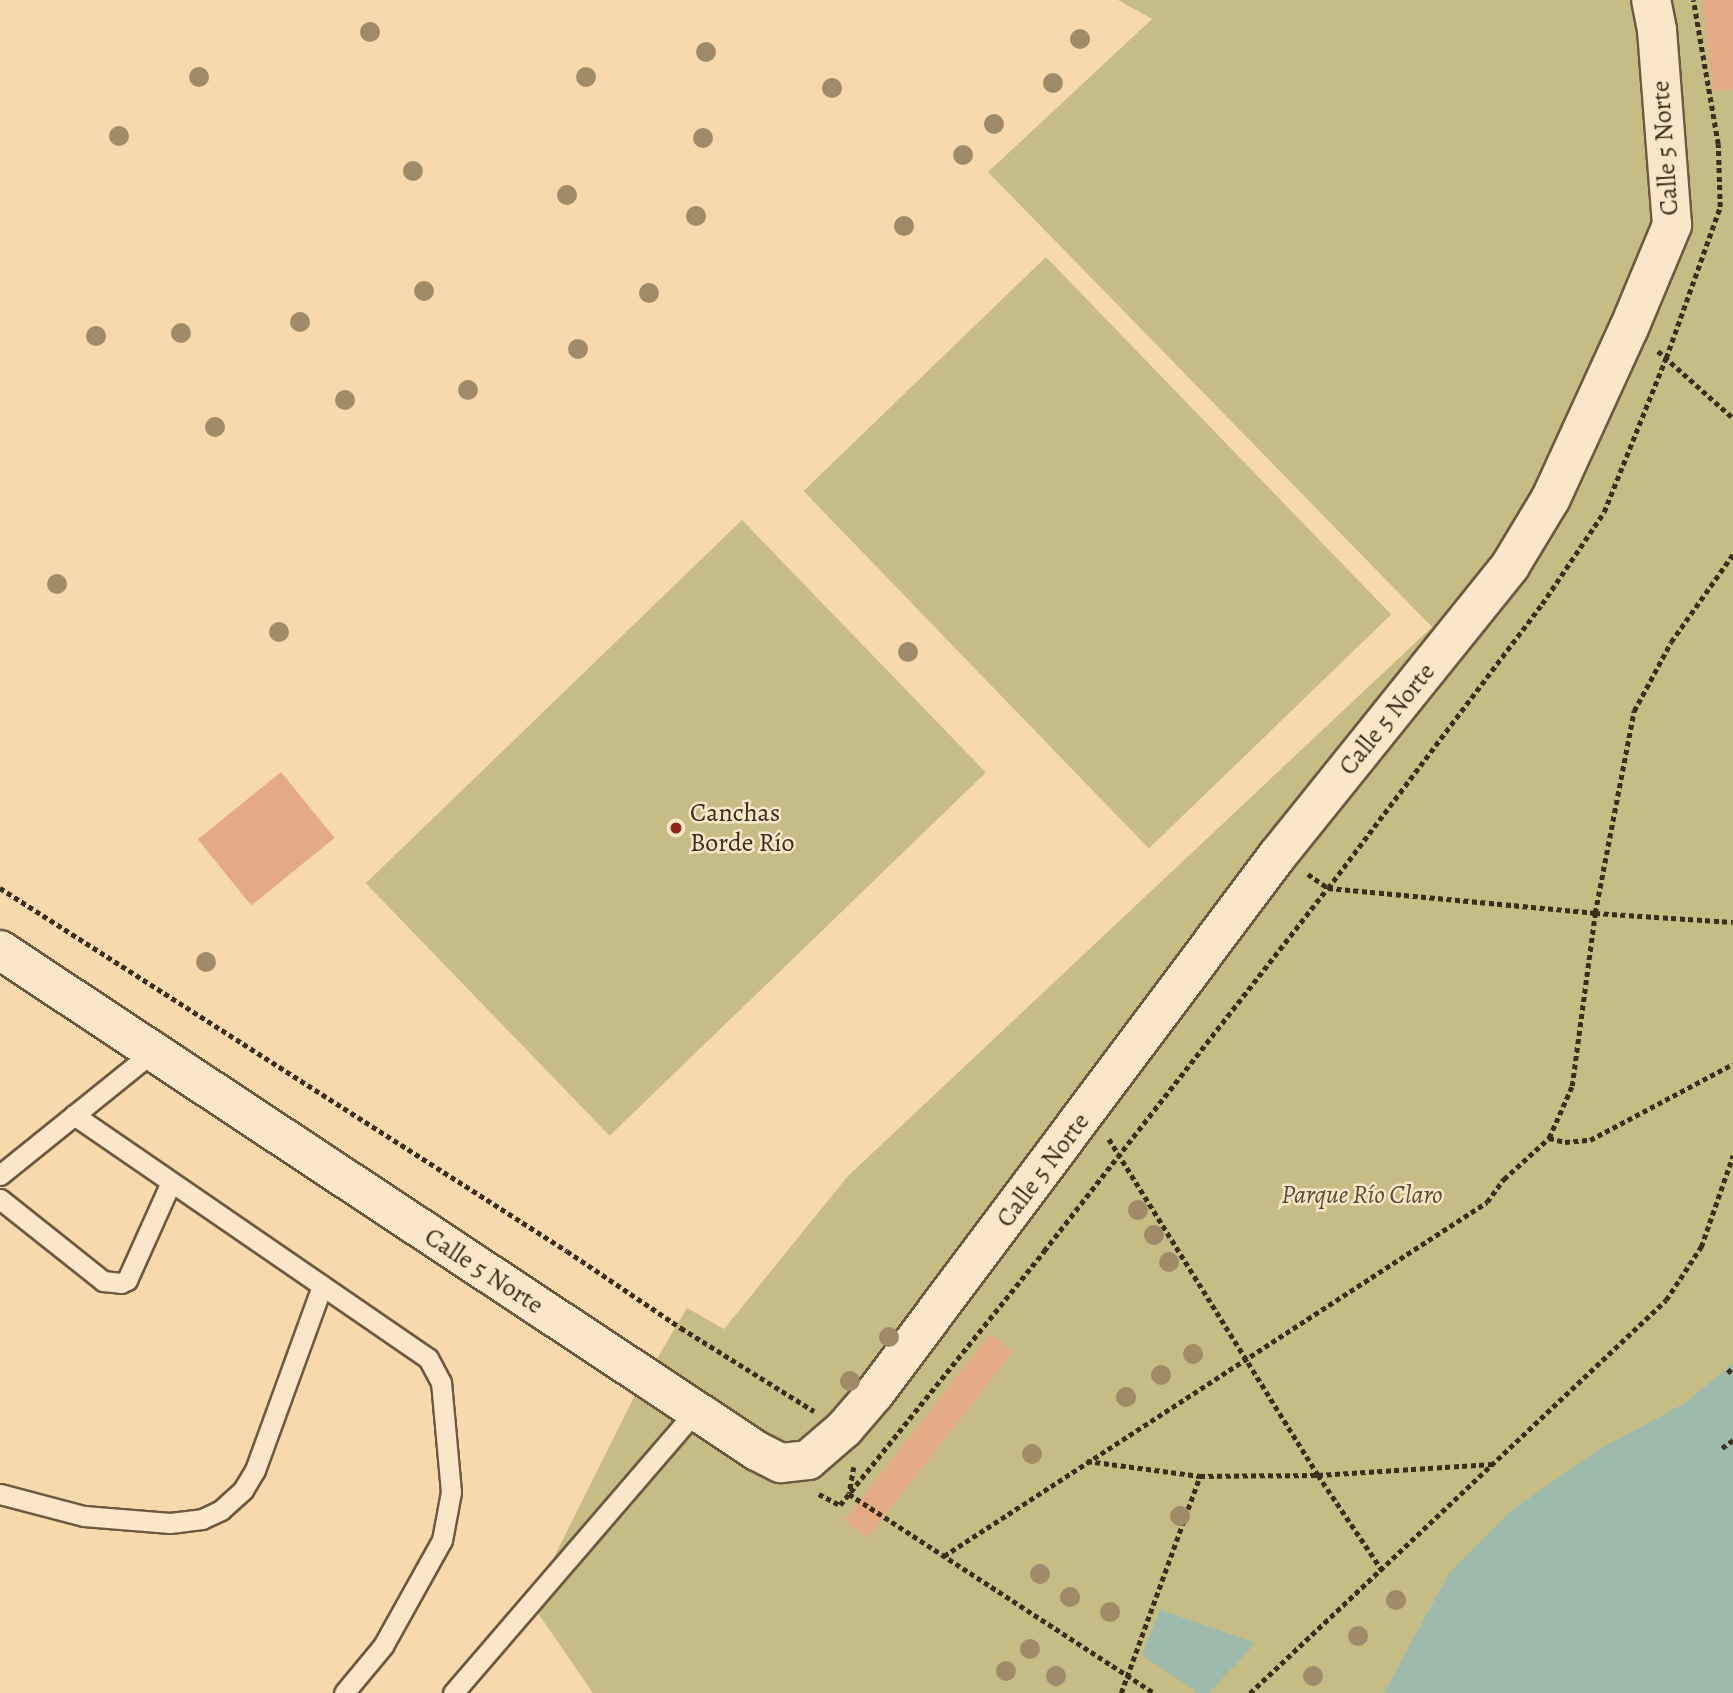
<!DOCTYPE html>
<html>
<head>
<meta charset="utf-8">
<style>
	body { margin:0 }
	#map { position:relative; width:1733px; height:1693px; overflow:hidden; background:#f8d9ab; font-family:Alegreya,serif }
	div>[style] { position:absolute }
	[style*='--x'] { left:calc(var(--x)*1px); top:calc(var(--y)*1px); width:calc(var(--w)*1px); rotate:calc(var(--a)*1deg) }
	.green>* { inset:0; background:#c5bd83; transform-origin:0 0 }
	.water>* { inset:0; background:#9dbaac }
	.building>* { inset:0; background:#e4aa83; transform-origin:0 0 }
	.path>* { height:4.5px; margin-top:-2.25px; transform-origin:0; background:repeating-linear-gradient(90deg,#3c2e1d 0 5px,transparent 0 8.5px) }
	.roads { filter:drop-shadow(2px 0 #6b5940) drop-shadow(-2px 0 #6b5940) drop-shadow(0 2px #6b5940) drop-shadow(0 -2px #6b5940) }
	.service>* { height:19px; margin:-9.5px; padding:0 9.5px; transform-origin:9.5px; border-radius:9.5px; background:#fae6c8 }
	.minor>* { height:38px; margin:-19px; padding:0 19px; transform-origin:19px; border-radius:19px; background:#fae6c8 }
	.trees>* { width:20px; height:20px; margin:-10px; border-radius:50%; background:#9f8b68 }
	.dots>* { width:19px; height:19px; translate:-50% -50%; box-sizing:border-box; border:4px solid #fae6c8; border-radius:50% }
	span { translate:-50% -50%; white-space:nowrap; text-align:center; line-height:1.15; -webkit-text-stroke:5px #fae6c8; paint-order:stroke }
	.street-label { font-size:26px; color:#3c2e1d }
	.poi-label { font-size:26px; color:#3c2e1d }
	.left { translate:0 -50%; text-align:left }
	.park-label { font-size:26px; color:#574b31; font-style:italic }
</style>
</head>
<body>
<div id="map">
	<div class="green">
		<i style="clip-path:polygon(1118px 0,1733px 0,1733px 1693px,1410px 1649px,1384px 1693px,593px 1693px,531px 1603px,634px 1397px,687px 1308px,724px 1329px,848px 1176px,1432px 627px,988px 172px,1152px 19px)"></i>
		<i style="left:1046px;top:257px;width:497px;height:337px;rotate:46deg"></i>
		<i style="left:742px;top:520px;width:351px;height:523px;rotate:46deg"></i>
	</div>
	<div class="water">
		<i style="clip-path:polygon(1733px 1363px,1733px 1693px,1384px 1693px,1449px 1573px,1513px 1509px,1600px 1449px,1685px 1403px)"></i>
		<i style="clip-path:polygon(1160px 1610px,1254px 1642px,1251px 1648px,1209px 1693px,1199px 1693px,1142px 1655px)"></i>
	</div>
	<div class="building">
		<i style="clip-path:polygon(1703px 0,1733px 0,1733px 89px,1713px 91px)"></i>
		<i style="left:281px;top:772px;width:85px;height:107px;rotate:51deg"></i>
		<i style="left:990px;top:1334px;width:29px;height:236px;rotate:38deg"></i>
	</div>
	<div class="path">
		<i style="--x:1658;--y:351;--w:101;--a:41.8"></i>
		<i style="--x:1308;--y:874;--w:24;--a:35"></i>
		<i style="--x:1328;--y:888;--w:268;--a:5.3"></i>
		<i style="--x:1595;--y:913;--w:138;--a:3.7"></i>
		<i style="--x:0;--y:888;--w:673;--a:32.63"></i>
		<i style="--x:567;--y:1251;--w:138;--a:34"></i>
		<i style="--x:681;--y:1328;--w:157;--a:32"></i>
		<i style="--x:1549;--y:1138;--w:16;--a:14"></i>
		<i style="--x:1565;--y:1142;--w:25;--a:-5"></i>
		<i style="--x:1590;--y:1140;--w:162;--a:-28"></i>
		<i style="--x:1109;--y:1139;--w:396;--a:58.1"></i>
		<i style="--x:1318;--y:1475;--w:115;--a:56"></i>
		<i style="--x:1728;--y:1369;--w:8;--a:50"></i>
		<i style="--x:1722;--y:1448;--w:14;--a:-36"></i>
		<i style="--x:1087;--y:1461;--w:114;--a:7.6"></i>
		<i style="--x:1200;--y:1476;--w:118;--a:-0.5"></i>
		<i style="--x:1318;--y:1475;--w:175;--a:-3.6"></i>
		<i style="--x:854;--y:1467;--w:27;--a:100"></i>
		<i style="--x:849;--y:1494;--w:364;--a:33.1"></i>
		<i style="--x:819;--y:1494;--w:24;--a:28"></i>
		<i style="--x:840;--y:1505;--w:326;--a:-51.2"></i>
		<i style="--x:1044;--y:1251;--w:461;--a:-52"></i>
		<i style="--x:1328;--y:888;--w:356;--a:-53"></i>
		<i style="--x:1542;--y:604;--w:111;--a:-56"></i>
		<i style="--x:1604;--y:512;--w:166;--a:-68.1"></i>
		<i style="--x:1666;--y:358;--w:160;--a:-70.3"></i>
		<i style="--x:1720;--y:207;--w:63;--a:-91.8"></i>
		<i style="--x:1718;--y:144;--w:146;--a:-99.8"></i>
		<i style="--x:944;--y:1556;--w:648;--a:-33.1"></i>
		<i style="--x:1487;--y:1202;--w:29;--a:-54"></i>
		<i style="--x:1504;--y:1179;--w:61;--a:-42.3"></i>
		<i style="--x:1549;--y:1138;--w:57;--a:-66.1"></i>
		<i style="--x:1572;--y:1086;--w:175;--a:-82.4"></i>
		<i style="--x:1595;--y:913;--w:206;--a:-79.1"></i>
		<i style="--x:1634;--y:711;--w:78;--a:-61.8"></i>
		<i style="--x:1671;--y:642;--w:108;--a:-54.8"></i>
		<i style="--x:1121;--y:1693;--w:231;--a:-70"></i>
		<i style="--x:1250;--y:1693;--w:572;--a:-43.37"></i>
		<i style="--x:1666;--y:1300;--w:64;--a:-56.6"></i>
		<i style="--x:1701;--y:1247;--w:97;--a:-70.8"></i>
	</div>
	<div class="roads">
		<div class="service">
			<i style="--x:74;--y:1115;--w:429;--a:34.5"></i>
			<i style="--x:428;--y:1358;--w:27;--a:62"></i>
			<i style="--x:441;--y:1382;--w:110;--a:84.8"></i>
			<i style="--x:451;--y:1492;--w:49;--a:100.6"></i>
			<i style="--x:442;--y:1540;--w:121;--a:119.1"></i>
			<i style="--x:383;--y:1646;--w:61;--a:129.7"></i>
			<i style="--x:0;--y:1175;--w:199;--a:-38.9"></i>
			<i style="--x:0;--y:1199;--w:132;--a:38.5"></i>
			<i style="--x:103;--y:1281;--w:18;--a:6"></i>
			<i style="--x:121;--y:1283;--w:7;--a:-27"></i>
			<i style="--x:127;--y:1280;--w:107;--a:-65.8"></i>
			<i style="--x:0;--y:1494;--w:87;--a:14.7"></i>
			<i style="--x:84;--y:1516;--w:86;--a:4.7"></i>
			<i style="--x:170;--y:1523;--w:32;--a:-7"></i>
			<i style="--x:202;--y:1519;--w:21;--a:-25"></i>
			<i style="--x:221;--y:1510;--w:30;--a:-42"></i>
			<i style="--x:243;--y:1490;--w:23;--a:-59"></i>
			<i style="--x:255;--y:1470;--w:196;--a:-70"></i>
			<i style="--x:453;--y:1693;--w:374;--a:-49.3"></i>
		</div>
		<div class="minor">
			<i style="--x:0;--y:950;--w:908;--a:33.5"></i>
			<i style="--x:757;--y:1451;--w:27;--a:27"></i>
			<i style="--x:781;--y:1463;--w:27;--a:-6"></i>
			<i style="--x:808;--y:1460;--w:48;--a:-40.7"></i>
			<i style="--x:844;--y:1429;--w:48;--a:-49.3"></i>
			<i style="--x:875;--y:1393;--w:671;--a:-53.18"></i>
			<i style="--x:1277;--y:856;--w:372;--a:-51.2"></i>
			<i style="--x:1510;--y:566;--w:79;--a:-58.9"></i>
			<i style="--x:1551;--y:498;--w:187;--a:-65.4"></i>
			<i style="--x:1629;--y:328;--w:112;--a:-67.3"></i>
			<i style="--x:1672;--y:225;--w:196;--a:-94.4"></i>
			<i style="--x:1657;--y:30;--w:31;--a:-101"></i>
		</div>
	</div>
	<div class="trees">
		<i style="left:370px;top:32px"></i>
		<i style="left:1080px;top:39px"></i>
		<i style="left:706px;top:52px"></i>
		<i style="left:199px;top:77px"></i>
		<i style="left:586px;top:77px"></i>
		<i style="left:1053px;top:83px"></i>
		<i style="left:832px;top:88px"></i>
		<i style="left:994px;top:124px"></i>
		<i style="left:119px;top:136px"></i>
		<i style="left:703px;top:138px"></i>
		<i style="left:963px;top:155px"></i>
		<i style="left:413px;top:171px"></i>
		<i style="left:567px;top:195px"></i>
		<i style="left:696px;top:216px"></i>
		<i style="left:904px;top:226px"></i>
		<i style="left:424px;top:291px"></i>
		<i style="left:649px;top:293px"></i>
		<i style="left:300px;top:322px"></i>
		<i style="left:181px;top:333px"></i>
		<i style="left:96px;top:336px"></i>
		<i style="left:578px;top:349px"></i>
		<i style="left:468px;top:390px"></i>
		<i style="left:345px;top:400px"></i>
		<i style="left:215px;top:427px"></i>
		<i style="left:57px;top:584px"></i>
		<i style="left:279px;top:632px"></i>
		<i style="left:908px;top:652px"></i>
		<i style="left:206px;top:962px"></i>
		<i style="left:1138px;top:1210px"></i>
		<i style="left:1154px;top:1235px"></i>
		<i style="left:1169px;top:1262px"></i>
		<i style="left:889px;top:1337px"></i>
		<i style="left:1193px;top:1354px"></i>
		<i style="left:1161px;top:1375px"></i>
		<i style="left:850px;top:1381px"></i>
		<i style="left:1126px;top:1397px"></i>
		<i style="left:1032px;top:1454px"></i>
		<i style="left:1180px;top:1516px"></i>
		<i style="left:1040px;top:1574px"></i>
		<i style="left:1070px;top:1597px"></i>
		<i style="left:1396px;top:1600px"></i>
		<i style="left:1110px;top:1612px"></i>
		<i style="left:1358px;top:1636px"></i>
		<i style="left:1030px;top:1649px"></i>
		<i style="left:1006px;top:1671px"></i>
		<i style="left:1056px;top:1676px"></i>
		<i style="left:1313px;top:1676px"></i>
	</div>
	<div class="dots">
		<i style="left:676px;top:828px;background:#8f2418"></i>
	</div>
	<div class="street-label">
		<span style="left:1665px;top:148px;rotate:-94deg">Calle 5 Norte</span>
		<span style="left:1387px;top:719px;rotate:-51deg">Calle 5 Norte</span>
		<span style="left:1043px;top:1170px;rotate:-53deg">Calle 5 Norte</span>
		<span style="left:484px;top:1271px;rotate:33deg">Calle 5 Norte</span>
	</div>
	<div class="poi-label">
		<span class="left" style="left:690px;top:828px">Canchas<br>Borde Río</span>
	</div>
	<div class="park-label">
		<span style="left:1362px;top:1195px">Parque Río Claro</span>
	</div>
</div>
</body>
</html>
